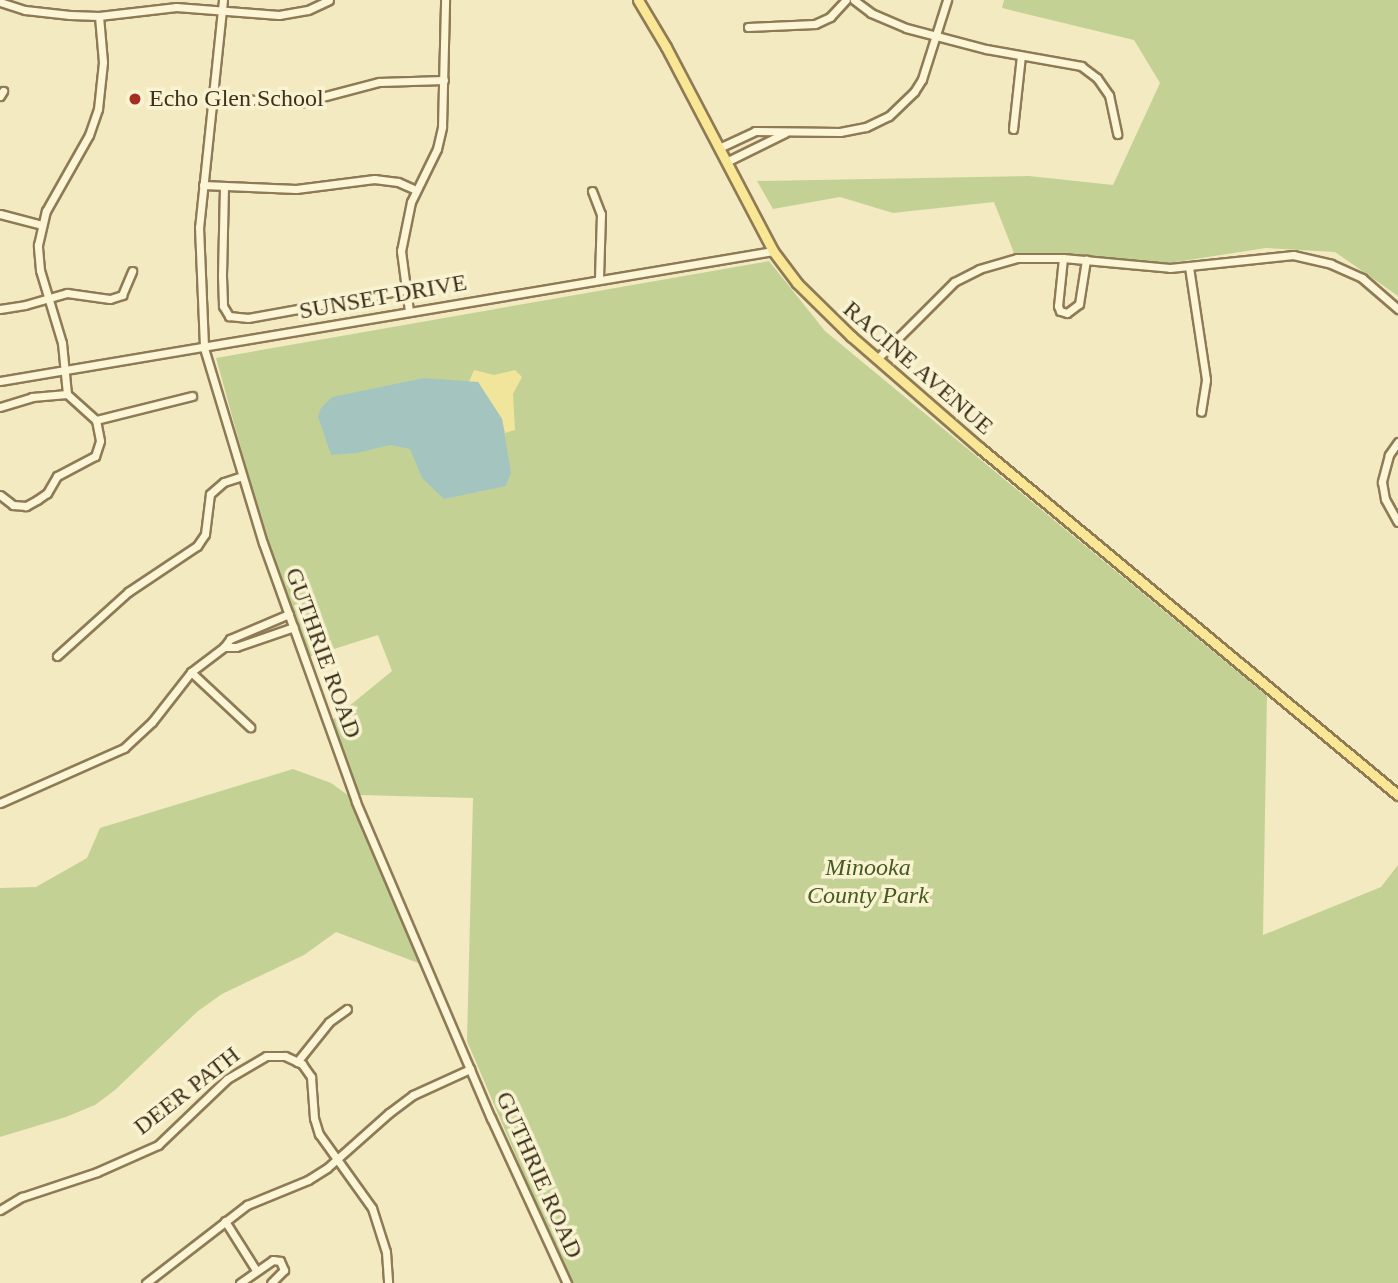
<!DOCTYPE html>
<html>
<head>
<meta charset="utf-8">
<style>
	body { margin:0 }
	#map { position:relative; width:1398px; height:1283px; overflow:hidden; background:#f3eac1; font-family:"Times New Roman",serif }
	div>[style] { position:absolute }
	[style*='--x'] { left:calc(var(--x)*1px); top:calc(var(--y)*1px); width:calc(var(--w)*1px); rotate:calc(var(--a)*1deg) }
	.green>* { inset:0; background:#c3d294 }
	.sand>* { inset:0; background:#f1e59c }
	.water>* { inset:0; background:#a4c5bf }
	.roads { filter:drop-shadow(2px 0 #8e7b56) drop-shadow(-2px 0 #8e7b56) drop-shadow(0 2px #8e7b56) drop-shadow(0 -2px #8e7b56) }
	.minor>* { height:7px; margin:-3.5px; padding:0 3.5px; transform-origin:3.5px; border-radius:3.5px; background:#fcf5d6 }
	.major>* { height:9px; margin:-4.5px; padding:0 4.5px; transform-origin:4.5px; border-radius:4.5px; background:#fae795 }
	.dots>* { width:19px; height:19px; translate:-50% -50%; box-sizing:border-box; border:4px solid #f9f3d2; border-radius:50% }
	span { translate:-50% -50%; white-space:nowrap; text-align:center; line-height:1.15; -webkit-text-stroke:7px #f9f3d2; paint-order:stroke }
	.poi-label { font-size:24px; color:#3d301c }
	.left { translate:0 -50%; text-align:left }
	.street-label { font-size:24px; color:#3d301c }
	.park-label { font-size:24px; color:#455b21; font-style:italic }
</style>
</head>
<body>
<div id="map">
	<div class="green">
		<i style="clip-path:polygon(1004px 0,1398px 0,1398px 296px,1335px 252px,1266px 248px,1169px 263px,1014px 253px,994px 202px,893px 213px,840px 197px,773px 209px,757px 181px,1029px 176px,1113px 185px,1160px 83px,1134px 40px,1002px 8px)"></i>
		<i style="clip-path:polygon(769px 261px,825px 331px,1267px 696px,1263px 935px,1381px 887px,1398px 865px,1398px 1283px,570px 1283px,467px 1041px,473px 798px,358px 795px,331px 721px,392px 671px,378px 635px,309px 657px,266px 539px,216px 358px)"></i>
		<i style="clip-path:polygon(293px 769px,331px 783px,349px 796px,421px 964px,336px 932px,304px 955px,222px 994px,198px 1011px,115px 1090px,95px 1105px,66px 1117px,0 1137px,0 888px,36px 887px,87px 858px,100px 828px)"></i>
	</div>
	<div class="sand">
		<i style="clip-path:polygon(474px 370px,494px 375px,515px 370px,522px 377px,513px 394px,515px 430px,505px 433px,502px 419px,478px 382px,469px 382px)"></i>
	</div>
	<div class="water">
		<i style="clip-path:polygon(424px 378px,478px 382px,502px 419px,511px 472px,506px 486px,444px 499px,422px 478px,410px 449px,390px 445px,357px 453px,331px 455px,318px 417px,321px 408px,332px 397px)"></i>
	</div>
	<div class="roads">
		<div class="minor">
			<i style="--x:223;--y:0;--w:228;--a:96"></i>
			<i style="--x:199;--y:227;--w:121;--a:87.6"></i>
			<i style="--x:204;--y:348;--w:204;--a:73.2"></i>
			<i style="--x:263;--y:543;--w:275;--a:70.2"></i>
			<i style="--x:356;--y:802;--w:344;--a:66.9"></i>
			<i style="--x:491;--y:1118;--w:182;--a:65.3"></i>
			<i style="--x:854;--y:0;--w:21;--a:37"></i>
			<i style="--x:871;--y:13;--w:38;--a:23"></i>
			<i style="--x:906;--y:28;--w:83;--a:14.7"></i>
			<i style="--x:986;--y:49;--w:97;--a:10.1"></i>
			<i style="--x:1081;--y:66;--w:20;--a:37"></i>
			<i style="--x:1097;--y:78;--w:21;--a:55"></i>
			<i style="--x:1109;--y:95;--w:40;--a:78"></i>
			<i style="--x:0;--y:2;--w:26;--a:18"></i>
			<i style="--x:25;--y:10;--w:45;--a:6.3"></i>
			<i style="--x:70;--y:15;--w:29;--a:2"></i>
			<i style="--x:99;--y:16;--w:78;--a:-6.7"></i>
			<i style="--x:176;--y:7;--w:103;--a:4.4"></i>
			<i style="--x:279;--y:15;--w:29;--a:-10"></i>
			<i style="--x:308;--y:10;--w:23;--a:-25"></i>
			<i style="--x:748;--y:27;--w:67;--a:-2.6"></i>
			<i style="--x:815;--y:24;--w:17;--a:-25"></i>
			<i style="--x:830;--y:17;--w:23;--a:-47"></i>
			<i style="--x:0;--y:96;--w:6;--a:-59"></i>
			<i style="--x:212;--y:97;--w:87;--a:3.9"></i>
			<i style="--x:299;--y:103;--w:83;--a:-14.7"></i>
			<i style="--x:379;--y:82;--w:65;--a:-1.8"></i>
			<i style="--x:1013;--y:129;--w:74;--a:-83.8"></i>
			<i style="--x:719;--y:148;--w:40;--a:-25"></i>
			<i style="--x:755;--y:131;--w:85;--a:0.7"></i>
			<i style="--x:840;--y:132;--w:26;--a:-11"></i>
			<i style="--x:866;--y:127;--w:25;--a:-26"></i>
			<i style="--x:889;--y:116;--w:35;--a:-44"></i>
			<i style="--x:914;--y:92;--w:15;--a:-58"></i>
			<i style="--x:922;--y:79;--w:83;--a:-72.4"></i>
			<i style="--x:726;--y:162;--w:66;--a:-26.2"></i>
			<i style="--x:203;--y:185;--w:93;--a:2.5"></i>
			<i style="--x:296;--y:189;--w:79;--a:-7.3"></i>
			<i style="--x:374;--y:179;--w:24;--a:7"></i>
			<i style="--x:398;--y:182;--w:20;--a:24"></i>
			<i style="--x:224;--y:187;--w:89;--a:91.3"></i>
			<i style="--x:222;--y:276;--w:30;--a:88"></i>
			<i style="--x:223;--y:306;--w:12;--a:59"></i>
			<i style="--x:229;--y:316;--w:19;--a:6"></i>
			<i style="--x:248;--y:318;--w:158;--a:-10.2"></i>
			<i style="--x:592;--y:191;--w:25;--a:69"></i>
			<i style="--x:601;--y:214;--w:64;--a:91.8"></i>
			<i style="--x:0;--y:214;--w:43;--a:14.7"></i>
			<i style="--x:1063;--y:258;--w:48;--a:95.9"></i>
			<i style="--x:1058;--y:306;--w:5;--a:68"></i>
			<i style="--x:1060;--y:311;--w:7;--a:16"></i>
			<i style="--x:1067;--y:313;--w:15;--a:-37"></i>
			<i style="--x:1079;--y:304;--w:45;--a:-81"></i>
			<i style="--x:1189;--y:267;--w:114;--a:81.4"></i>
			<i style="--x:1206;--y:380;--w:32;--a:99"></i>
			<i style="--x:0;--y:309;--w:25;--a:-9"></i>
			<i style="--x:25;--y:305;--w:44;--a:-15.9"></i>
			<i style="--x:67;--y:293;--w:43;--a:7.9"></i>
			<i style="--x:110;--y:299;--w:13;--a:-18"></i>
			<i style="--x:122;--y:295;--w:26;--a:-67"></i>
			<i style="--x:409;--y:311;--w:61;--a:-97.6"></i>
			<i style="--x:401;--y:251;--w:50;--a:-78.5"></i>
			<i style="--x:411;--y:202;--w:59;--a:-63.9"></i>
			<i style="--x:437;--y:149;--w:23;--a:-77"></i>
			<i style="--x:442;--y:127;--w:127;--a:-88.6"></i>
			<i style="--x:877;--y:359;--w:109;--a:-45"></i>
			<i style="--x:954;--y:282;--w:28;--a:-27"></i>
			<i style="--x:979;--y:269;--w:40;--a:-16"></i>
			<i style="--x:1017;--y:258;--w:46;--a:0"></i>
			<i style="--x:1063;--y:258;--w:107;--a:5.3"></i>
			<i style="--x:1170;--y:268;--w:124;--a:-6"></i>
			<i style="--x:1293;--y:255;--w:39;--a:13"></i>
			<i style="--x:1331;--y:264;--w:34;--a:24"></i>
			<i style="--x:1362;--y:278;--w:48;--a:40.7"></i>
			<i style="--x:0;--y:381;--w:784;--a:-9.55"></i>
			<i style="--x:67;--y:394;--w:51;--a:-95.6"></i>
			<i style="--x:62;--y:343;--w:76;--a:-106.8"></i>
			<i style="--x:40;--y:270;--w:25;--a:-95"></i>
			<i style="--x:38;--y:245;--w:35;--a:-77"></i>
			<i style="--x:46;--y:211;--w:87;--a:-60.5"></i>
			<i style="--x:89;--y:135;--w:28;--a:-71"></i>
			<i style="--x:98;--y:109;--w:47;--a:-83.9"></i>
			<i style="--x:103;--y:62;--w:46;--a:-95"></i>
			<i style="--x:0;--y:407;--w:34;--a:-17"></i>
			<i style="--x:32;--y:397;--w:35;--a:-5"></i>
			<i style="--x:67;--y:394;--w:39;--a:42"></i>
			<i style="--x:96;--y:420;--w:21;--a:79"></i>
			<i style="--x:100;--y:441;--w:16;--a:108"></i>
			<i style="--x:95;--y:456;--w:43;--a:152.2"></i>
			<i style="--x:57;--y:476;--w:20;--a:120"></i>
			<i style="--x:47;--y:493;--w:12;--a:145"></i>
			<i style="--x:37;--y:500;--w:13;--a:151"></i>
			<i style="--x:26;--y:506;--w:13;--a:-176"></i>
			<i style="--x:13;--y:505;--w:16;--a:-142"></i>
			<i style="--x:96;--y:420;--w:99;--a:-14"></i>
			<i style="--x:1398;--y:442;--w:16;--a:125"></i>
			<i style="--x:1389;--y:455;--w:28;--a:105"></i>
			<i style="--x:1382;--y:482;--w:17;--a:80"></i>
			<i style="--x:1385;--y:499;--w:26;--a:61"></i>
			<i style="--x:224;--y:647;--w:12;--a:0"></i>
			<i style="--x:236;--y:647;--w:61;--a:-19"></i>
			<i style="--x:57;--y:656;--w:96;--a:-42"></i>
			<i style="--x:128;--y:592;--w:83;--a:-33.7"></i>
			<i style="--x:197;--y:546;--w:14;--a:-56"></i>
			<i style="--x:205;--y:534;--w:40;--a:-82.9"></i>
			<i style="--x:210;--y:494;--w:18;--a:-41"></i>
			<i style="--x:224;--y:482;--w:19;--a:-18"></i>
			<i style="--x:191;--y:672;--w:81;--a:43"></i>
			<i style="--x:0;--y:803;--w:136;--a:-23.9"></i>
			<i style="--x:124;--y:748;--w:38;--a:-43"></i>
			<i style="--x:152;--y:722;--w:63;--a:-52"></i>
			<i style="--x:191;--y:672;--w:41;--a:-37.1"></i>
			<i style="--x:224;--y:647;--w:10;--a:-53"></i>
			<i style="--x:230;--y:639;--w:64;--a:-23"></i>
			<i style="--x:297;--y:1062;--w:51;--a:-51.3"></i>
			<i style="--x:329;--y:1022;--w:22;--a:-36"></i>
			<i style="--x:0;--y:1210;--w:26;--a:-31"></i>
			<i style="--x:22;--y:1197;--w:79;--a:-18.4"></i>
			<i style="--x:97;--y:1172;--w:67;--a:-23.9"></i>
			<i style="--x:158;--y:1145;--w:95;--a:-43.7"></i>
			<i style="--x:227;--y:1079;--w:45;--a:-30.5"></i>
			<i style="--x:266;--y:1056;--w:19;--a:0"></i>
			<i style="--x:285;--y:1056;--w:19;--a:25"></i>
			<i style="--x:302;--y:1064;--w:16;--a:55"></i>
			<i style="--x:311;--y:1077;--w:41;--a:85.8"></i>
			<i style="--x:314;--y:1118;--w:17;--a:73"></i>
			<i style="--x:319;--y:1134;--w:91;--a:54.4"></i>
			<i style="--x:372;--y:1208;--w:46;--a:72.3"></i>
			<i style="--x:386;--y:1252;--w:31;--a:86"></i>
			<i style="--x:225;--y:1221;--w:58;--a:57.7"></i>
			<i style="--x:146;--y:1283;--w:128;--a:-37.7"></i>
			<i style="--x:247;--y:1205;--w:66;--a:-22.3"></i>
			<i style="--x:308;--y:1180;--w:22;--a:-32"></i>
			<i style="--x:327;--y:1168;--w:83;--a:-41.6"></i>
			<i style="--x:389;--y:1113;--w:30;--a:-37"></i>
			<i style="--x:413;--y:1095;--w:63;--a:-24.5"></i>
			<i style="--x:240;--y:1283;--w:40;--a:-34.9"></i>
			<i style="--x:273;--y:1260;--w:7;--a:8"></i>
			<i style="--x:280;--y:1261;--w:10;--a:66"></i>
			<i style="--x:284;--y:1270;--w:18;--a:135"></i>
		</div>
		<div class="major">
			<i style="--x:638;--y:0;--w:55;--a:59.2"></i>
			<i style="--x:666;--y:47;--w:230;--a:62.3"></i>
			<i style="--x:773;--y:251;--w:40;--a:53"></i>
			<i style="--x:797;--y:283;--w:76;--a:44.5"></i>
			<i style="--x:851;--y:336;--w:171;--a:41"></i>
			<i style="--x:980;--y:448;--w:543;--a:39.7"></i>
		</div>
	</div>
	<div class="dots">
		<i style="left:135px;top:99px;background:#a42f20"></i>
	</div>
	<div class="poi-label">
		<span class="left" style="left:149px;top:99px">Echo Glen School</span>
	</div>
	<div class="street-label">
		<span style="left:383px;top:297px;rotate:-10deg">SUNSET DRIVE</span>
		<span style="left:918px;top:368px;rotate:41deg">RACINE AVENUE</span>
		<span style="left:323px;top:653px;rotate:70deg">GUTHRIE ROAD</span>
		<span style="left:187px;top:1091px;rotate:-38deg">DEER PATH</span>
		<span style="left:539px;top:1175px;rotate:66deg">GUTHRIE ROAD</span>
	</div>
	<div class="park-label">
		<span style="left:868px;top:882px">Minooka<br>County Park</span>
	</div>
</div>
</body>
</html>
